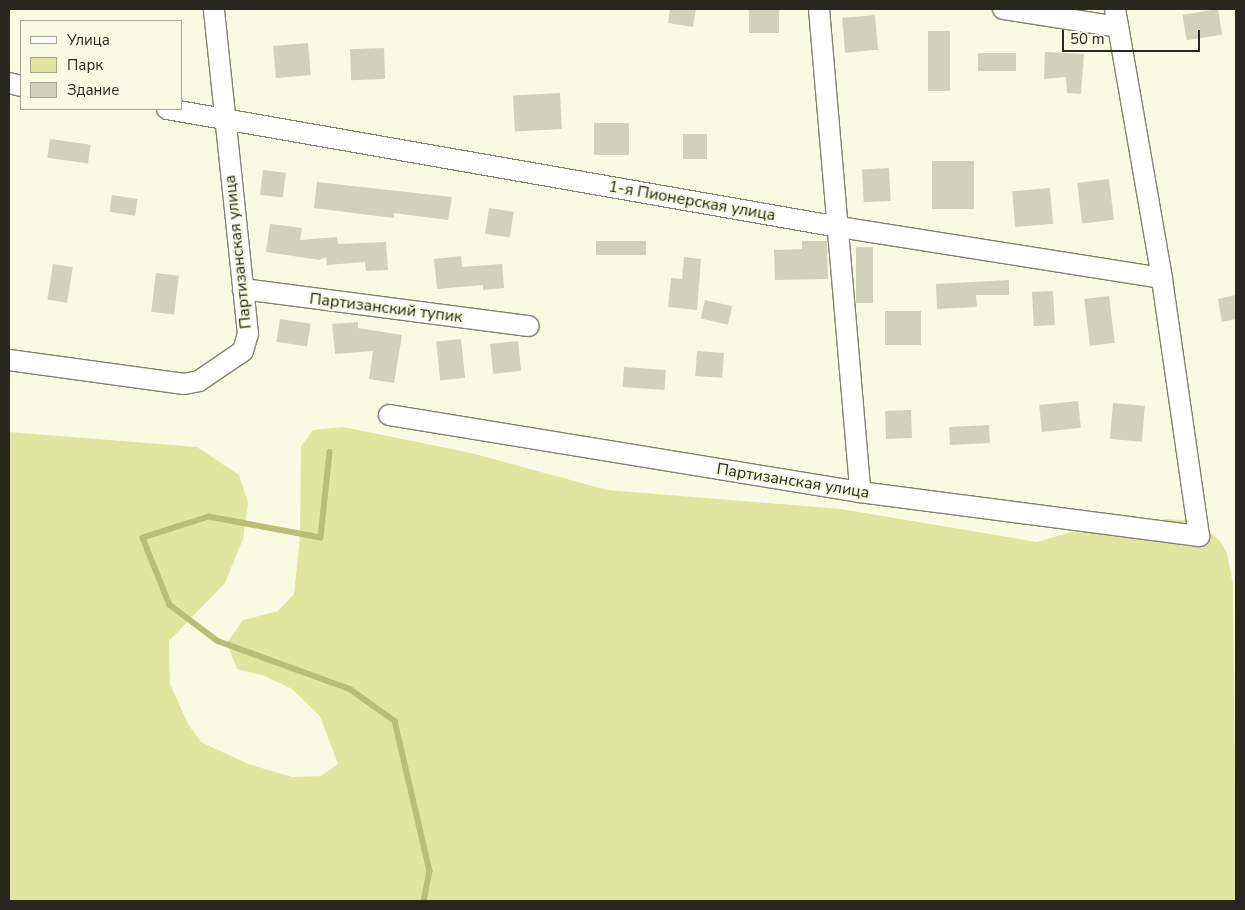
<!DOCTYPE html>
<html>
<head>
<meta charset="utf-8">
<style>
	body { margin:0 }
	#map { position:relative; width:1245px; height:910px; overflow:hidden; background:#f8fbe1; font-family:"Nunito Sans",sans-serif }
	div>[style] { position:absolute }
	[style*='--x'] { left:calc(var(--x)*1px); top:calc(var(--y)*1px); width:calc(var(--w)*1px); rotate:calc(var(--a)*1deg) }
	.green>* { inset:0; background:#e0e5a0 }
	.stream>* { height:5.5px; margin:-2.75px; padding:0 2.75px; transform-origin:2.75px; border-radius:2.75px; background:#b9bd76 }
	.building>* { inset:0; background:#d0d2b9; transform-origin:0 0 }
	.roads { filter:drop-shadow(1px 0 #81836c) drop-shadow(-1px 0 #81836c) drop-shadow(0 1px #81836c) drop-shadow(0 -1px #81836c) }
	.street>* { height:20px; margin:-10px; padding:0 10px; transform-origin:10px; border-radius:10px; background:#fff }
	span { translate:-50% -50%; white-space:nowrap; text-align:center; line-height:1.15; -webkit-text-stroke:4px #f8fbe1; paint-order:stroke }
	.street-label { font-size:16px; color:#27271e }
	.frame { position:absolute; inset:0; border:10px solid #27271e; pointer-events:none }
	.legend { position:absolute; left:20px; top:20px; width:162px; height:90px; box-sizing:border-box; background:#f8fbe1; border:1px solid #a4a693; margin:0; padding:6px 9px; list-style:none; font-size:15px; color:#27271e }
	.legend li { display:flex; align-items:center; gap:10px; height:25px }
	.legend b { width:25px; border:1px solid #a4a693 }
	.scale { position:absolute; left:1062px; top:30px; width:138px; height:22px; box-sizing:border-box; border:2px solid #27271e; border-top:0; padding-left:6px; font-size:15px; line-height:18px; white-space:nowrap; color:#27271e; -webkit-text-stroke:4px #f8fbe1; paint-order:stroke }
</style>
</head>
<body>
<div id="map">
	<div class="green">
		<i style="clip-path:polygon(343px 427px,471px 453px,607px 490px,841px 509px,1037px 542px,1071px 532px,1110px 534px,1166px 519px,1197px 521px,1220px 541px,1227px 553px,1233px 585px,1236px 901px,9px 901px,9px 432px,197px 447px,239px 475px,248px 503px,243px 539px,225px 583px,169px 641px,170px 684px,188px 724px,201px 742px,248px 764px,292px 777px,321px 776px,338px 764px,320px 716px,292px 689px,265px 676px,237px 669px,227px 643px,243px 620px,278px 611px,294px 594px,300px 537px,301px 446px,313px 430px)"></i>
	</div>
	<div class="stream">
		<i style="--x:330;--y:452;--w:86;--a:96"></i>
		<i style="--x:321;--y:538;--w:114;--a:-169.4"></i>
		<i style="--x:209;--y:517;--w:69;--a:162.3"></i>
		<i style="--x:143;--y:538;--w:72;--a:68.1"></i>
		<i style="--x:170;--y:605;--w:60;--a:36.9"></i>
		<i style="--x:218;--y:641;--w:140;--a:20"></i>
		<i style="--x:350;--y:689;--w:55;--a:35.4"></i>
		<i style="--x:395;--y:721;--w:154;--a:76.9"></i>
		<i style="--x:430;--y:871;--w:31;--a:101"></i>
	</div>
	<div class="building">
		<i style="clip-path:polygon(670px 9px,696px 9px,693px 27px,668px 23px)"></i>
		<i style="left:749px;top:9px;width:30px;height:24px"></i>
		<i style="left:1218px;top:9px;width:26px;height:36px;rotate:81deg"></i>
		<i style="left:875px;top:15px;width:35px;height:33px;rotate:85deg"></i>
		<i style="left:928px;top:31px;width:22px;height:60px"></i>
		<i style="left:308px;top:43px;width:32px;height:35px;rotate:85deg"></i>
		<i style="left:384px;top:48px;width:31px;height:34px;rotate:88deg"></i>
		<i style="clip-path:polygon(1045px 52px,1084px 54px,1081px 94px,1067px 93px,1066px 77px,1044px 79px)"></i>
		<i style="left:1016px;top:53px;width:18px;height:38px;rotate:90deg"></i>
		<i style="left:560px;top:93px;width:36px;height:47px;rotate:87deg"></i>
		<i style="left:629px;top:123px;width:32px;height:35px;rotate:90deg"></i>
		<i style="left:683px;top:134px;width:24px;height:25px"></i>
		<i style="left:50px;top:139px;width:41px;height:19px;rotate:8deg"></i>
		<i style="left:932px;top:161px;width:42px;height:48px"></i>
		<i style="left:889px;top:168px;width:33px;height:27px;rotate:87deg"></i>
		<i style="left:263px;top:170px;width:23px;height:25px;rotate:7deg"></i>
		<i style="left:1109px;top:179px;width:41px;height:32px;rotate:83deg"></i>
		<i style="clip-path:polygon(317px 182px,452px 197px,448px 220px,394px 213px,394px 218px,314px 208px)"></i>
		<i style="left:1050px;top:188px;width:36px;height:38px;rotate:85deg"></i>
		<i style="left:112px;top:195px;width:26px;height:17px;rotate:9deg"></i>
		<i style="left:489px;top:208px;width:25px;height:26px;rotate:9deg"></i>
		<i style="clip-path:polygon(270px 224px,302px 228px,300px 240px,337px 237px,338px 244px,386px 242px,388px 270px,366px 271px,365px 262px,327px 265px,326px 257px,320px 260px,266px 252px)"></i>
		<i style="left:596px;top:241px;width:50px;height:14px"></i>
		<i style="clip-path:polygon(802px 241px,827px 241px,828px 279px,775px 280px,774px 250px,802px 249px)"></i>
		<i style="left:856px;top:247px;width:17px;height:56px"></i>
		<i style="clip-path:polygon(461px 256px,462px 267px,502px 264px,504px 288px,483px 290px,483px 285px,437px 289px,434px 259px)"></i>
		<i style="clip-path:polygon(684px 257px,701px 259px,697px 310px,668px 307px,671px 278px,682px 279px)"></i>
		<i style="left:53px;top:264px;width:20px;height:36px;rotate:9deg"></i>
		<i style="left:156px;top:273px;width:23px;height:39px;rotate:7deg"></i>
		<i style="clip-path:polygon(1009px 280px,1009px 295px,976px 295px,977px 307px,937px 309px,936px 284px)"></i>
		<i style="left:1053px;top:291px;width:34px;height:21px;rotate:87deg"></i>
		<i style="clip-path:polygon(1236px 295px,1236px 319px,1222px 322px,1218px 299px)"></i>
		<i style="left:1109px;top:296px;width:47px;height:25px;rotate:83deg"></i>
		<i style="left:705px;top:300px;width:28px;height:19px;rotate:13deg"></i>
		<i style="left:921px;top:311px;width:34px;height:36px;rotate:90deg"></i>
		<i style="left:280px;top:319px;width:31px;height:23px;rotate:9deg"></i>
		<i style="clip-path:polygon(358px 322px,358px 328px,402px 335px,394px 383px,369px 379px,373px 351px,335px 354px,332px 324px)"></i>
		<i style="left:461px;top:339px;width:39px;height:25px;rotate:84deg"></i>
		<i style="left:518px;top:341px;width:30px;height:28px;rotate:84deg"></i>
		<i style="left:697px;top:351px;width:27px;height:25px;rotate:4deg"></i>
		<i style="left:624px;top:367px;width:42px;height:20px;rotate:4deg"></i>
		<i style="left:1078px;top:401px;width:27px;height:39px;rotate:84deg"></i>
		<i style="left:1113px;top:403px;width:32px;height:36px;rotate:5deg"></i>
		<i style="left:911px;top:410px;width:28px;height:26px;rotate:88deg"></i>
		<i style="left:989px;top:425px;width:18px;height:40px;rotate:87deg"></i>
	</div>
	<div class="roads">
		<div class="street">
			<i style="--x:819;--y:9;--w:485;--a:85.1"></i>
			<i style="--x:1003;--y:9;--w:116;--a:8.9"></i>
			<i style="--x:9;--y:83;--w:12;--a:14"></i>
			<i style="--x:167;--y:109;--w:682;--a:9.96"></i>
			<i style="--x:839;--y:227;--w:327;--a:9"></i>
			<i style="--x:243;--y:289;--w:288;--a:7.4"></i>
			<i style="--x:9;--y:360;--w:177;--a:7.8"></i>
			<i style="--x:184;--y:384;--w:15;--a:-11"></i>
			<i style="--x:199;--y:381;--w:53;--a:-34.3"></i>
			<i style="--x:243;--y:351;--w:18;--a:-74"></i>
			<i style="--x:248;--y:334;--w:327;--a:-96"></i>
			<i style="--x:389;--y:415;--w:477;--a:9.3"></i>
			<i style="--x:860;--y:492;--w:342;--a:7.4"></i>
			<i style="--x:1199;--y:536;--w:261;--a:-98.2"></i>
			<i style="--x:1162;--y:278;--w:273;--a:-99.9"></i>
		</div>
	</div>
	<div class="street-label">
		<span style="left:692px;top:201px;rotate:10deg">1-я Пионерская улица</span>
		<span style="left:238px;top:252px;rotate:-96deg">Партизанская улица</span>
		<span style="left:386px;top:308px;rotate:7deg">Партизанский тупик</span>
		<span style="left:793px;top:481px;rotate:9deg">Партизанская улица</span>
	</div>
	<div class="frame"></div>
	<ul class="legend">
	<li><b style="height:6px;background:#fff"></b>Улица</li>
	<li><b style="height:14px;background:#e0e5a0"></b>Парк</li>
	<li><b style="height:14px;background:#d0d2b9"></b>Здание</li>
	</ul>
	<div class="scale">50 m</div>
</div>
</body>
</html>
